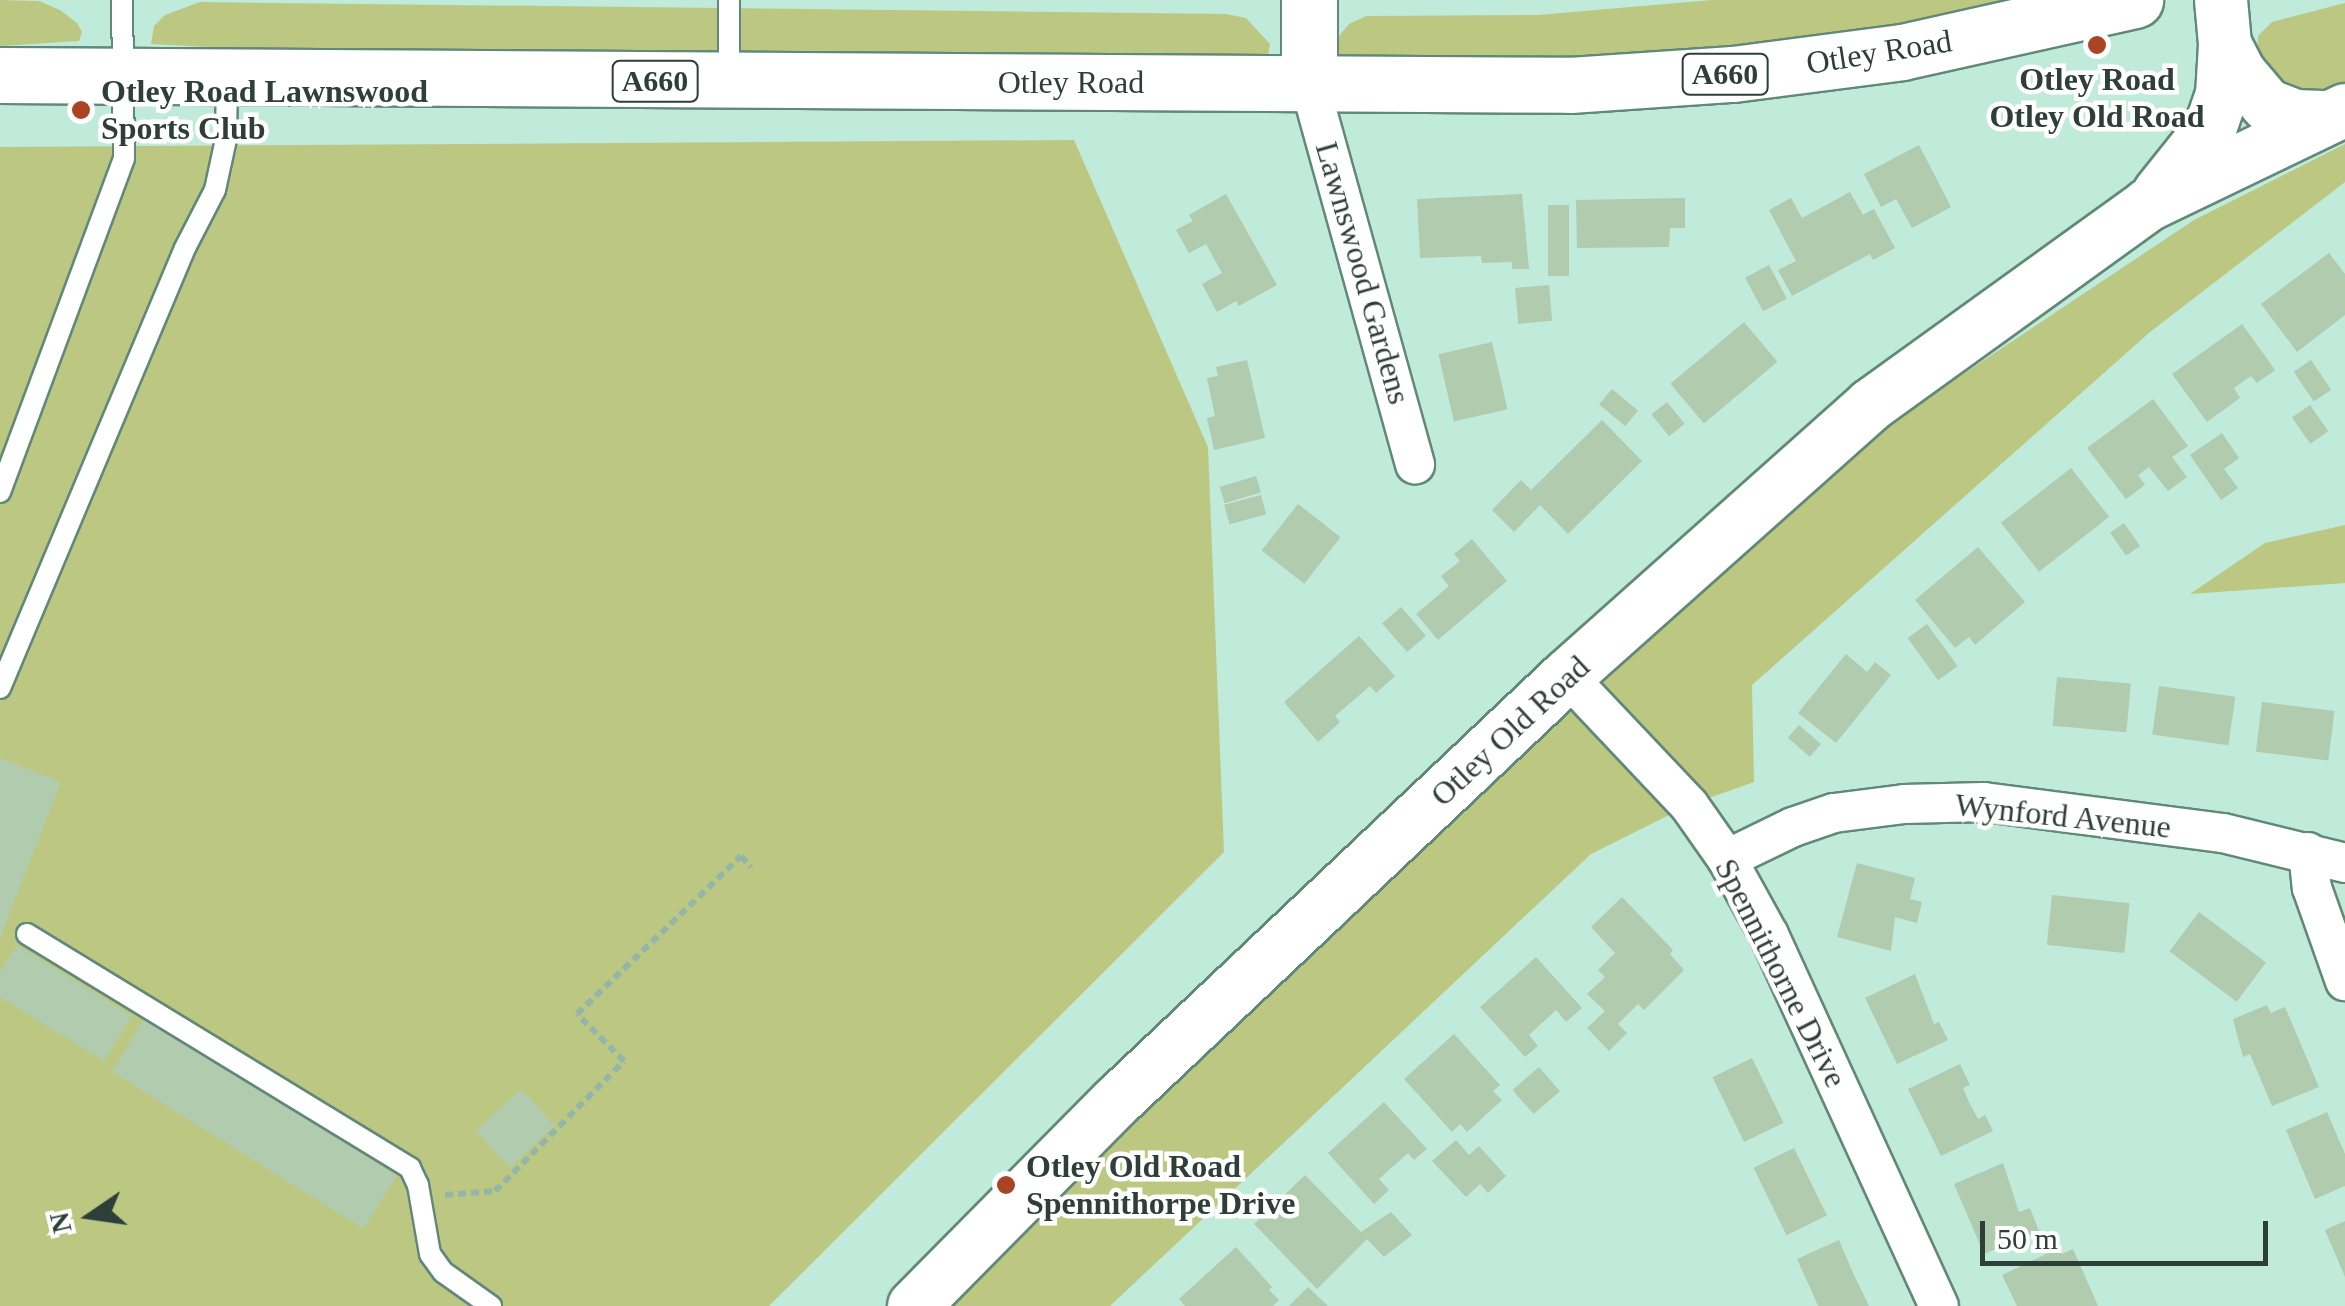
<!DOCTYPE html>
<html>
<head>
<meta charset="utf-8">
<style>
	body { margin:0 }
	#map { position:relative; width:2345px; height:1306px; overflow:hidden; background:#c0eada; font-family:"Times New Roman",serif }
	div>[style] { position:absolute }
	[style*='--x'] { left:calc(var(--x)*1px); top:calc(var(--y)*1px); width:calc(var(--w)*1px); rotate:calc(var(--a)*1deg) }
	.green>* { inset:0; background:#bcc882 }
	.building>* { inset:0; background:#b0cbae; transform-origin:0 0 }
	.path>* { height:6px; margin-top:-3px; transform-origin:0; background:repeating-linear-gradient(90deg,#93b6a9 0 8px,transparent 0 13px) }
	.roads { filter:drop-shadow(2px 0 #618879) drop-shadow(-2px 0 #618879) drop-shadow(0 2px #618879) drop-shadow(0 -2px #618879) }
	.lane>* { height:20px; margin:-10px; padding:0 10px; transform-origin:10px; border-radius:10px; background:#fff }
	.street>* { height:38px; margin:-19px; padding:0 19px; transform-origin:19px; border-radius:19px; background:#fff }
	.secondary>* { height:52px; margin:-26px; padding:0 26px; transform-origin:26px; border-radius:26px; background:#fff }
	.highway>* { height:55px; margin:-27.5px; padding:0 27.5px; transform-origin:27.5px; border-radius:27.5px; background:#fff }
	.dots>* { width:28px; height:28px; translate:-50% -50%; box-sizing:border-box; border:5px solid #fff; border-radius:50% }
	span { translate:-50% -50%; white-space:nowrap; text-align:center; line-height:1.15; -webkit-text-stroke:9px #fff; paint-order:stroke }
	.shield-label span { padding:2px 8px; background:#fff; border:2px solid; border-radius:8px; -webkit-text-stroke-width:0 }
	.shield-label { font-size:30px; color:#2e3f39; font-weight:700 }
	.street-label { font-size:32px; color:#2e3f39 }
	.poi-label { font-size:32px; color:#2e3f39; font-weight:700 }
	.left { translate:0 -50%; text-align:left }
	.north { position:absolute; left:40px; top:1166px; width:100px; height:100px; -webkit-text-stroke:8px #fff; paint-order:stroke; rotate:257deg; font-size:28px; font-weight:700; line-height:40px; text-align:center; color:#2e3f39 }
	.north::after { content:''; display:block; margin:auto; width:35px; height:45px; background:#2e3f39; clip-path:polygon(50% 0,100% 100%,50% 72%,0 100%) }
	.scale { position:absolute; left:1980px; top:1221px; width:288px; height:45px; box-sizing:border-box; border:5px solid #2e3f39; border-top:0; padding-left:12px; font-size:30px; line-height:35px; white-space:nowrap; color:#2e3f39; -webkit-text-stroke:8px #fff; paint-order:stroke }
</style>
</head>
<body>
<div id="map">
	<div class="green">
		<i style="clip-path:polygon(0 0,39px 1px,60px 10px,77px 23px,82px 32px,79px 41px,0 46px)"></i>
		<i style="clip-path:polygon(1712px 0,2034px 0,1892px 32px,1697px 59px,1338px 60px,1334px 50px,1338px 37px,1349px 24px,1366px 16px,1538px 15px)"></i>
		<i style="clip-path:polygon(200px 2px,1226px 14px,1246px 18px,1270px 44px,1268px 56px,1260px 62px,304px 52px,151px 44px,154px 26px,165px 15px)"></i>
		<i style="clip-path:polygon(2345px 3px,2345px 84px,2326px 94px,2284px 86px,2258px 56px,2258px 36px,2272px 22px)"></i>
		<i style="clip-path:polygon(1074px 140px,1208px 447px,1224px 852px,769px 1306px,0 1306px,0 147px)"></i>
		<i style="clip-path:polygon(2345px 144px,2345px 182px,2150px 332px,1752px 685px,1754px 782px,1689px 805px,1591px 854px,1110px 1306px,952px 1306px,1144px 1114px,1630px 656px,1882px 428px,2194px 220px)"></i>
		<i style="clip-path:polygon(2345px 525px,2345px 583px,2190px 594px,2265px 543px)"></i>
	</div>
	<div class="building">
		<i style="clip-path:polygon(1919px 145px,1951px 207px,1912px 228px,1896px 199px,1881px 207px,1864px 174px)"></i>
		<i style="clip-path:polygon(1850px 192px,1863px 215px,1874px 209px,1895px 248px,1873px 260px,1870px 254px,1792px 296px,1778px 270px,1796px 261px,1769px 210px,1791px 198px,1802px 218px)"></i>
		<i style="clip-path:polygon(1226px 194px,1277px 285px,1239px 306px,1236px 301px,1217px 312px,1202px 284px,1222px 273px,1206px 244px,1189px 253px,1176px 230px,1193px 221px,1189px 215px)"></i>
		<i style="clip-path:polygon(1522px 194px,1529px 269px,1512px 269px,1512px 262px,1482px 263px,1481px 256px,1420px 258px,1417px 199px)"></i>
		<i style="clip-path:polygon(1685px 198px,1685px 228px,1670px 228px,1669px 247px,1577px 248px,1576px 200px)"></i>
		<i style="left:1548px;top:205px;width:21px;height:71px"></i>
		<i style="clip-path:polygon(2329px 253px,2345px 274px,2345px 315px,2297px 352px,2261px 304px)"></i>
		<i style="left:1769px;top:265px;width:38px;height:27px;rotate:62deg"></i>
		<i style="left:1549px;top:285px;width:36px;height:34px;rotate:85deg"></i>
		<i style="left:1744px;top:322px;width:52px;height:96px;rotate:50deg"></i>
		<i style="clip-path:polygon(2242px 324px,2275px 370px,2257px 383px,2251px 376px,2234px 388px,2240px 398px,2207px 422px,2172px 374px)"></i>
		<i style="left:1492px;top:342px;width:69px;height:55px;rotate:77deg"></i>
		<i style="clip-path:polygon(1247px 360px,1265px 438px,1214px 450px,1207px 418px,1215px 416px,1207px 378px,1218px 376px,1216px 367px)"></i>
		<i style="left:2311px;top:360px;width:36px;height:21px;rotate:56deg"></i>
		<i style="left:1612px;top:389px;width:34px;height:20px;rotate:40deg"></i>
		<i style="clip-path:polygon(2153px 399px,2188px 446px,2172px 457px,2187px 477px,2168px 491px,2149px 467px,2138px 475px,2145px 485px,2126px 499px,2087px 448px)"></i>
		<i style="left:1667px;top:402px;width:28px;height:20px;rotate:51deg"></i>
		<i style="left:2310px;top:405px;width:32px;height:22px;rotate:55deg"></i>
		<i style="clip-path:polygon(1602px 420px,1642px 461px,1568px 534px,1540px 505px,1514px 532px,1492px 510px,1521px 480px,1531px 490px)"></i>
		<i style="clip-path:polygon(2222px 433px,2239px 458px,2224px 469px,2238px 488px,2221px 500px,2190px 455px)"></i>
		<i style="left:2071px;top:468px;width:62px;height:89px;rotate:52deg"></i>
		<i style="left:1256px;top:476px;width:17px;height:38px;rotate:73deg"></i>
		<i style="left:1261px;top:495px;width:20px;height:38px;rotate:75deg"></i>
		<i style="left:1298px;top:504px;width:54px;height:59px;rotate:38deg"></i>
		<i style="left:2124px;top:523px;width:28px;height:17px;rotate:55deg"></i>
		<i style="clip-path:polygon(1472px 539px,1507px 581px,1438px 640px,1416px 614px,1449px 586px,1441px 576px,1460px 561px,1454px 554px)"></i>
		<i style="clip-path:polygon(1978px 547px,2025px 602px,1975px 645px,1969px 637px,1955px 648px,1915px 600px)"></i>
		<i style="left:1401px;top:607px;width:38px;height:25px;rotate:49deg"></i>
		<i style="left:1927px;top:624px;width:52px;height:24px;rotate:54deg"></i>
		<i style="clip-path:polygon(1359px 636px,1395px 676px,1376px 693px,1370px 686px,1335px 716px,1340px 722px,1318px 742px,1284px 702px)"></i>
		<i style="clip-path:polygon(1846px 654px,1867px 672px,1875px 662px,1891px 675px,1836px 743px,1798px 713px)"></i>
		<i style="left:2057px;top:677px;width:74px;height:49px;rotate:5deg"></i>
		<i style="left:2159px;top:686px;width:77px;height:49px;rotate:8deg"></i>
		<i style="left:2262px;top:702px;width:73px;height:50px;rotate:7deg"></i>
		<i style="left:1799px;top:725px;width:29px;height:17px;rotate:41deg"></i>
		<i style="clip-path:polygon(0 758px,61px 782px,0 938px)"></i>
		<i style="clip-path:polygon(1857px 863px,1915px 878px,1910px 899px,1922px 902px,1917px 923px,1895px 917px,1891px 951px,1837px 937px)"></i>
		<i style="left:2052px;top:895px;width:78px;height:50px;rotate:6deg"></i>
		<i style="clip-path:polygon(1622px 897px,1673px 950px,1670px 954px,1684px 970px,1644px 1010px,1638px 1004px,1618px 1024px,1627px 1033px,1609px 1051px,1587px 1028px,1605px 1011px,1587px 994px,1605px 977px,1598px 970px,1615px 953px,1591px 927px)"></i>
		<i style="left:2199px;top:912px;width:84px;height:49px;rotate:37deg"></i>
		<i style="clip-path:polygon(17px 945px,132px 1016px,104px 1061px,0 997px,0 973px)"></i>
		<i style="clip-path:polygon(1536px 957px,1582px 1008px,1566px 1022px,1556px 1010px,1529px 1035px,1538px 1046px,1525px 1057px,1480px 1007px)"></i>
		<i style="clip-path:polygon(1915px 974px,1934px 1024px,1939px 1022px,1948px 1040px,1897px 1064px,1865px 998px)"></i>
		<i style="clip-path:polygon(2267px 1005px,2271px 1013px,2285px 1007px,2319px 1087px,2272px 1106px,2250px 1054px,2243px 1057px,2233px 1019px)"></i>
		<i style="left:145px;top:1018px;width:297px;height:63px;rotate:32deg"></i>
		<i style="clip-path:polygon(1454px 1034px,1500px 1085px,1493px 1091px,1502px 1100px,1467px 1132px,1460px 1124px,1452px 1132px,1404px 1079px)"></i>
		<i style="left:1752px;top:1058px;width:72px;height:44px;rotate:64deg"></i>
		<i style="clip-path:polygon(1960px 1064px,1970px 1085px,1963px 1088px,1969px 1102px,1978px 1119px,1985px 1115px,1993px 1131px,1941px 1156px,1908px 1089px)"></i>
		<i style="left:1539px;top:1067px;width:32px;height:35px;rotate:49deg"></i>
		<i style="left:521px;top:1089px;width:50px;height:62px;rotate:47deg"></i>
		<i style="clip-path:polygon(1384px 1102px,1427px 1149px,1414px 1160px,1408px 1153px,1379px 1179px,1389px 1190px,1374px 1204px,1328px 1153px)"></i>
		<i style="clip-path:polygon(2327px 1112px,2345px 1154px,2345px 1186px,2315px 1199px,2286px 1130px)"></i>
		<i style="clip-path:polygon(1456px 1140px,1469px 1155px,1479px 1146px,1506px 1176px,1488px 1193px,1480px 1184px,1466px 1197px,1432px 1161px)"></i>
		<i style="left:1794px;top:1148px;width:75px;height:45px;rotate:64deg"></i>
		<i style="clip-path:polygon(2003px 1163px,2019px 1212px,2030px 1208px,2039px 1231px,1984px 1254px,1954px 1184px)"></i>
		<i style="clip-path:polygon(1305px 1175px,1361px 1232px,1391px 1212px,1412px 1235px,1384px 1257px,1367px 1239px,1317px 1289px,1254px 1224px)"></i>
		<i style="clip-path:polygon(2345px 1221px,2345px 1277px,2325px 1230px)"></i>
		<i style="clip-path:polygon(1839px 1240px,1854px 1275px,1869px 1306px,1818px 1306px,1813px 1294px,1797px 1259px)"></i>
		<i style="clip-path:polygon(1236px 1247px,1272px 1287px,1269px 1290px,1279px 1300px,1273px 1306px,1185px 1306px,1179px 1299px)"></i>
		<i style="clip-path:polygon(2059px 1248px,2062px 1254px,2073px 1249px,2098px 1306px,2017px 1306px,2002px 1275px)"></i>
		<i style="clip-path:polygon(1308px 1287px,1328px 1306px,1289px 1306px)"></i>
	</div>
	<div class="path">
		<i style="--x:445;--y:1195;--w:50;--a:-4.6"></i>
		<i style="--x:495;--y:1191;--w:183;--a:-45.2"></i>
		<i style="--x:624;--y:1061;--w:66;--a:-135"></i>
		<i style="--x:577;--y:1014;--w:228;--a:-43.9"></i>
		<i style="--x:741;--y:856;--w:15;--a:48"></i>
	</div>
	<div class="roads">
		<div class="lane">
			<i style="--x:729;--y:0;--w:80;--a:90"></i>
			<i style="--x:0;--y:492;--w:356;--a:-69.6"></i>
			<i style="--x:124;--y:158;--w:158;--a:-90.7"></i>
			<i style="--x:0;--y:688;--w:477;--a:-67.2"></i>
			<i style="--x:185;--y:248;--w:65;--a:-62.7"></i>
			<i style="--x:215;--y:190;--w:52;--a:-77.8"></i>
			<i style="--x:226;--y:139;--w:63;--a:-89.1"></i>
			<i style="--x:27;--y:934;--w:449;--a:31.4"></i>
			<i style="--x:410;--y:1168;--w:19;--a:65"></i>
			<i style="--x:418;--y:1185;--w:70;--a:80.1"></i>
			<i style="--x:430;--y:1254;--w:22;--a:54"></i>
			<i style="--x:443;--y:1272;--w:59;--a:35.3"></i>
		</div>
		<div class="street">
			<i style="--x:1309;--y:82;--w:397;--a:74.5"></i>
			<i style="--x:1567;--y:676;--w:178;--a:46.6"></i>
			<i style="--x:1689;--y:805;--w:66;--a:54.9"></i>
			<i style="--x:1727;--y:859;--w:87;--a:61.1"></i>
			<i style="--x:1769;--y:935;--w:408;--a:65.4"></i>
			<i style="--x:2308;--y:852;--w:36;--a:84"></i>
			<i style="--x:2312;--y:888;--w:99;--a:70.5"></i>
			<i style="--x:1727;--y:859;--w:73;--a:-25.9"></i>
			<i style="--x:1793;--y:827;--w:43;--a:-18.9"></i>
			<i style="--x:1834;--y:813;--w:71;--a:-7.3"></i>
			<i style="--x:1904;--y:804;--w:80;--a:-1.4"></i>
			<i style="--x:1984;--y:802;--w:241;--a:7.4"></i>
			<i style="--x:2223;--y:833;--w:126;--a:13.8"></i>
		</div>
		<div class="secondary">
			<i style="--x:2225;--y:44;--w:33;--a:63"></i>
			<i style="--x:2240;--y:73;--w:42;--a:49.8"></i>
			<i style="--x:2267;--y:105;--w:30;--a:21"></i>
			<i style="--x:2295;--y:116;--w:35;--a:2"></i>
			<i style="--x:2159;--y:193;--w:82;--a:-51.4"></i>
			<i style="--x:2210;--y:129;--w:36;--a:-71"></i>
			<i style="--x:2222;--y:95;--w:51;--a:-86.6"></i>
			<i style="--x:2225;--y:44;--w:44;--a:-95.2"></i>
			<i style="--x:914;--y:1306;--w:287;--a:-45.3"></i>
			<i style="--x:1116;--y:1102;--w:620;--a:-43.37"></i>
			<i style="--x:1567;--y:676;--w:407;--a:-41.7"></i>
			<i style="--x:1871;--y:405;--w:342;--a:-35.8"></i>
			<i style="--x:2148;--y:205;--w:219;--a:-25.7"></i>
		</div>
		<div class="highway">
			<i style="--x:1309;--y:0;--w:82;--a:90"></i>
			<i style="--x:0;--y:75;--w:1570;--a:0.36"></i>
			<i style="--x:1570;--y:85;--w:163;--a:-3.9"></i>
			<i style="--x:1733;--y:74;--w:170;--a:-7.4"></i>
			<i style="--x:1902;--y:52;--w:239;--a:-12.6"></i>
		</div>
	</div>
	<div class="dots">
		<i style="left:2097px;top:45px;background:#ab4325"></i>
		<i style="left:81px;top:110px;background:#ab4325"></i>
		<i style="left:1006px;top:1185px;background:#ab4325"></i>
	</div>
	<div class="shield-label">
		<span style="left:1725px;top:74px">A660</span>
		<span style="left:655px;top:81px">A660</span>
	</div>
	<div class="street-label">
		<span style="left:1879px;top:52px;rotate:-9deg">Otley Road</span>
		<span style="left:1071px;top:82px">Otley Road</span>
		<span style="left:1363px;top:273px;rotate:74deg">Lawnswood Gardens</span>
		<span style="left:1510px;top:731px;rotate:-43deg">Otley Old Road</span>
		<span style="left:2063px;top:816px;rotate:6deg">Wynford Avenue</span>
		<span style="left:1781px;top:973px;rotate:63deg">Spennithorne Drive</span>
	</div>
	<div class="poi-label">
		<span style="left:2097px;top:98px">Otley Road<br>Otley Old Road</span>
		<span class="left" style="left:101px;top:110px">Otley Road Lawnswood<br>Sports Club</span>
		<span class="left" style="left:1026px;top:1185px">Otley Old Road<br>Spennithorpe Drive</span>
	</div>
	<div class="north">N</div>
	<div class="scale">50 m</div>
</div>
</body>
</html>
